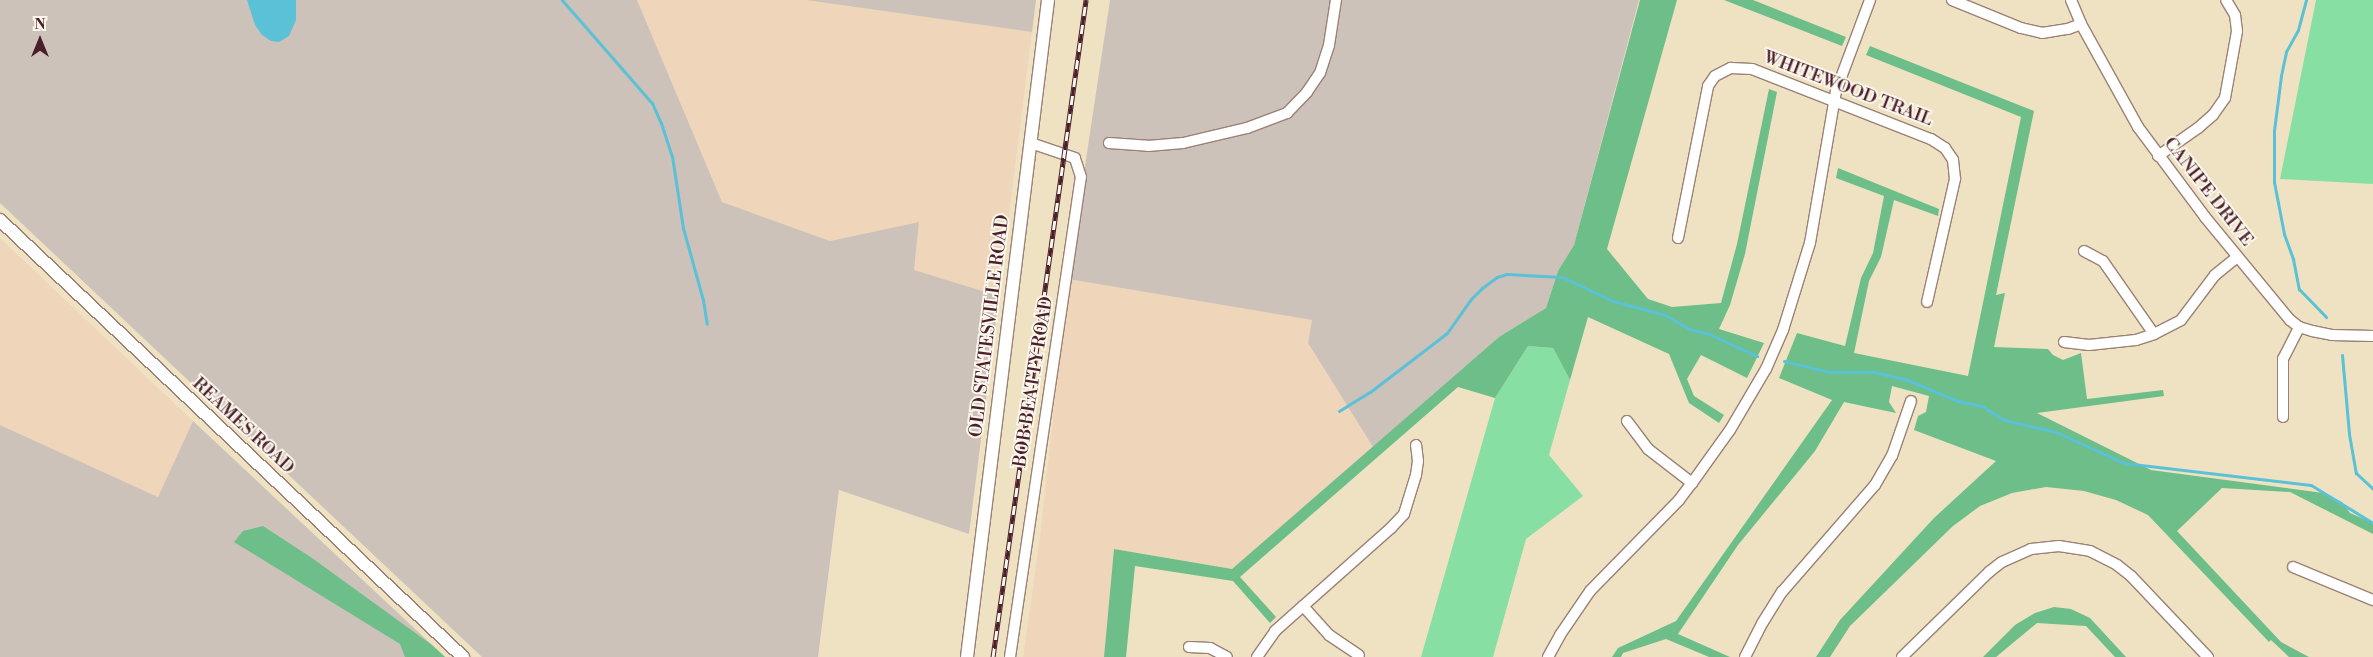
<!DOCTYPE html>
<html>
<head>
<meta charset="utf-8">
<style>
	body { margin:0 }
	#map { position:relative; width:2373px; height:657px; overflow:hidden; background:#efe2c2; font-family:"Libre Bodoni",serif }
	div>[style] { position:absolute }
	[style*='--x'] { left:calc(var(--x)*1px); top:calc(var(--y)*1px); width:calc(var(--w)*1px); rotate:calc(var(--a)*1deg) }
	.built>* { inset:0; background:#efd6bb }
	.industrial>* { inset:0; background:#cdc2b9 }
	.green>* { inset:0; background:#87dfa3 }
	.forest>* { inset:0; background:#6dbe89 }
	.water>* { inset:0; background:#5ac1d7 }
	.stream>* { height:3px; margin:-1.5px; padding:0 1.5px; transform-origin:1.5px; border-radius:1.5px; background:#5ac1d7 }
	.roads { filter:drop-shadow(1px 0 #9c8076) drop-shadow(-1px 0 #9c8076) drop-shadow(0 1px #9c8076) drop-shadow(0 -1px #9c8076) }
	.minor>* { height:10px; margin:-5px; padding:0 5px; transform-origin:5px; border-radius:5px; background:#fff }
	.major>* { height:12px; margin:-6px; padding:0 6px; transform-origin:6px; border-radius:6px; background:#fff }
	.rail>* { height:5px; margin-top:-2.5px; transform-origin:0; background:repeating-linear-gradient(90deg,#fbf7ec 0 9px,#4a1f2b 0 18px); box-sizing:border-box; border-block:1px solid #4a1f2b }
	span { translate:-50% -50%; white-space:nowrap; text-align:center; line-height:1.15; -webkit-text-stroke:4px #fbf7ec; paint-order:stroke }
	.street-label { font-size:18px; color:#4a1f2b }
	.north { position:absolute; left:15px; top:15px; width:50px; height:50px; -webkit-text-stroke:4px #fbf7ec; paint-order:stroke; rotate:0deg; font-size:14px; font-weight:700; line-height:20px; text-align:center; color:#4a1f2b }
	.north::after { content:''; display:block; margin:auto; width:18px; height:22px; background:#4a1f2b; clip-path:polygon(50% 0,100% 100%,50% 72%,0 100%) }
</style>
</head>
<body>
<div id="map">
	<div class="built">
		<i style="clip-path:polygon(637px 0,806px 0,1032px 32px,999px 296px,914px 270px,919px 222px,830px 241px,722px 202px)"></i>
		<i style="clip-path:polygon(0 238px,193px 421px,158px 497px,0 425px)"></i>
		<i style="clip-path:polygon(1068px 279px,1312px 320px,1308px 343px,1373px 447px,1232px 569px,1115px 549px,1104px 657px,1023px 657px,1040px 536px)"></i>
	</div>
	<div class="industrial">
		<i style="clip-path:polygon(0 0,637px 0,722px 202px,830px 241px,919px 222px,914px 270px,999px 296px,969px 534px,839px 490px,818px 657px,482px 657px,0 203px)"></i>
		<i style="clip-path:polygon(806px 0,1036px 0,1032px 32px)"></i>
		<i style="clip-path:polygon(1110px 0,1639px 0,1574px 245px,1558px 271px,1546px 308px,1499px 337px,1373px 447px,1308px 343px,1312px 320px,1068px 279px)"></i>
		<i style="clip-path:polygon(193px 421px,445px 657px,0 657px,0 425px,158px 497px)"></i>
	</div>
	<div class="green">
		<i style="clip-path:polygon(2316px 0,2373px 0,2373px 184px,2280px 179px)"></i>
		<i style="clip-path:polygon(1528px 346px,1553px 348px,1570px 380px,1549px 455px,1583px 496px,1526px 539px,1493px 657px,1421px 657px,1495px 398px)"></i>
	</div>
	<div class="forest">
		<i style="clip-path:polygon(1640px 0,1677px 0,1607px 249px,1648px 299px,1672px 307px,1721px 303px,1737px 244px,1769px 89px,1777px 92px,1745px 254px,1730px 305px,1719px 329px,1764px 343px,1747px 378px,1701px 355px,1687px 379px,1694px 396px,1724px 415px,1719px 423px,1689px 403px,1669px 354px,1588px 317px,1570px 380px,1553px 348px,1528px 346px,1495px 398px,1458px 387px,1240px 577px,1276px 617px,1270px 623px,1233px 581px,1135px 566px,1126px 657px,1104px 657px,1114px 549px,1232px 569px,1499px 337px,1546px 308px,1558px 271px,1574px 245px)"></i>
		<i style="clip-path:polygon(1724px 0,1753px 0,1846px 37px,1842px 46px)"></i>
		<i style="clip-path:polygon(1870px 46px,2034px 111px,1996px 295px,2005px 293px,1994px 347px,2048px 349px,2053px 355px,2063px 360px,2081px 353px,2087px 399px,2163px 390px,2164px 396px,2037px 413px,2151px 470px,2323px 493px,2342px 502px,2350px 513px,2373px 523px,2373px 534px,2290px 492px,2222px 488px,2177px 531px,2281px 642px,2309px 657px,2289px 657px,2271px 640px,2269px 642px,2148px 515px,2116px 500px,2084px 491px,2046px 487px,2012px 493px,1980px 506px,1953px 526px,1850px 626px,1830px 657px,1816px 657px,1840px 620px,1934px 518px,1996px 461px,1914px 430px,1918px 416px,1926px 412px,1929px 396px,1892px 386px,1889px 402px,1896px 413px,1844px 402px,1815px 451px,1738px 545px,1678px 634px,1730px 657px,1709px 657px,1666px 639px,1623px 653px,1621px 657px,1612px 657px,1618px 648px,1676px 621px,1832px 400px,1779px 378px,1797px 333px,1845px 346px,1861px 278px,1873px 253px,1884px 196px,1836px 178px,1838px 168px,1939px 209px,1938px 216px,1894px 200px,1881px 257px,1869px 281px,1854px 353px,1968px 376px,2021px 117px,1866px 55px)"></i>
		<i style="clip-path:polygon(263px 526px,312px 558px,432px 645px,445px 657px,405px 657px,400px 644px,234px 542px,243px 531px)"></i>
		<i style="clip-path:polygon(2054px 607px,2071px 609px,2090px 618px,2126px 657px,2115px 657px,2086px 626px,2037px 623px,1996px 657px,1983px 657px,2015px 625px,2035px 613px)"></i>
	</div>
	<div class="water">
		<i style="clip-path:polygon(247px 0,296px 0,296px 20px,289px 36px,279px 42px,271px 41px,262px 35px,255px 25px)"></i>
	</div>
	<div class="stream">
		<i style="--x:562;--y:0;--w:137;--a:48.9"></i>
		<i style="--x:652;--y:103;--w:22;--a:66"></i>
		<i style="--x:661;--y:123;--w:35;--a:72"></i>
		<i style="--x:672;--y:156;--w:73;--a:81.3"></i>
		<i style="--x:683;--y:228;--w:75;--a:74.5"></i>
		<i style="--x:703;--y:300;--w:24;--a:81"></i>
		<i style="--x:2306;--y:0;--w:31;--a:105"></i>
		<i style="--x:2298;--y:30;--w:25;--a:119"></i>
		<i style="--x:2286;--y:52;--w:25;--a:102"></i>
		<i style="--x:2281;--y:76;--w:55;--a:97.3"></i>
		<i style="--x:2274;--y:131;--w:51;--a:90"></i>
		<i style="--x:2274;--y:182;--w:53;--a:79.1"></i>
		<i style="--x:2284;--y:234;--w:27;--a:70"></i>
		<i style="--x:2293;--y:259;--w:31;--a:79"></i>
		<i style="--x:2299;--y:289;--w:39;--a:46"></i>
		<i style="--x:2342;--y:355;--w:79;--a:84.9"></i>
		<i style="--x:2349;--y:434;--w:40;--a:80"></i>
		<i style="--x:2356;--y:473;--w:23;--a:43"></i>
		<i style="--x:1784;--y:361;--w:46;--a:13.7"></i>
		<i style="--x:1829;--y:372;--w:45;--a:0"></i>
		<i style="--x:1874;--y:372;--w:32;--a:13"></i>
		<i style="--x:1905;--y:379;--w:57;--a:22.5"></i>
		<i style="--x:1958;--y:401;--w:25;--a:12"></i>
		<i style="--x:1982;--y:406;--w:26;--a:32"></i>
		<i style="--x:2004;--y:420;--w:53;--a:13"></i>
		<i style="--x:2056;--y:432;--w:75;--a:24.5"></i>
		<i style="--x:2124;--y:463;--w:188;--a:6.7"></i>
		<i style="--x:2311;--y:485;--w:73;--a:31.5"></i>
		<i style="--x:1339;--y:411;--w:36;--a:-32"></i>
		<i style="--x:1370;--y:392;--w:97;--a:-37.5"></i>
		<i style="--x:1447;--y:333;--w:42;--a:-54.8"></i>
		<i style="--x:1471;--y:299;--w:16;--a:-45"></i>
		<i style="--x:1482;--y:288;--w:19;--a:-36"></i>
		<i style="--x:1497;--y:277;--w:10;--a:-17"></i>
		<i style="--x:1507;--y:274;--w:55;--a:3.1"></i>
		<i style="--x:1562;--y:277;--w:56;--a:25.2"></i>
		<i style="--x:1613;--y:301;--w:54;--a:15.1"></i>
		<i style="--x:1665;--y:315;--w:28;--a:30"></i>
		<i style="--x:1689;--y:329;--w:21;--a:14"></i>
		<i style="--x:1709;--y:334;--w:53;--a:24.6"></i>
	</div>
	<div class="roads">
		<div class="minor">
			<i style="--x:1952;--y:0;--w:74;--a:22.1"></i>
			<i style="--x:2021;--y:28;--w:22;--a:13"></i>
			<i style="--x:2042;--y:33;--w:26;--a:-9"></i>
			<i style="--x:2068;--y:29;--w:14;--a:-21"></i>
			<i style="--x:2071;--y:0;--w:26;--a:67"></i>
			<i style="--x:2081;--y:24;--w:118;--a:61"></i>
			<i style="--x:2138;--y:127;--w:112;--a:53.3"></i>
			<i style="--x:2205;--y:217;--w:134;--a:50.5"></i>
			<i style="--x:2290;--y:320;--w:11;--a:38"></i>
			<i style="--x:2299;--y:327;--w:14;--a:17"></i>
			<i style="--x:2312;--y:331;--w:20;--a:11"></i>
			<i style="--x:2332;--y:335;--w:41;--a:1.4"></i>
			<i style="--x:1109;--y:143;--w:39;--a:4"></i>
			<i style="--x:1148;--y:146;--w:35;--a:-5"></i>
			<i style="--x:1183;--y:143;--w:66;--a:-13.2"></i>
			<i style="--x:1247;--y:128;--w:43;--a:-20.6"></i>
			<i style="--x:1287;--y:113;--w:29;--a:-46"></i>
			<i style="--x:1307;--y:92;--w:23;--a:-56"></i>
			<i style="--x:1320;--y:73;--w:29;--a:-72"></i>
			<i style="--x:1329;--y:45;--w:46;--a:-81.2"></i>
			<i style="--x:2158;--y:156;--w:49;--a:-35"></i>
			<i style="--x:2198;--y:128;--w:20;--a:-41"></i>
			<i style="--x:2213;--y:115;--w:21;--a:-55"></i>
			<i style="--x:2225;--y:98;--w:68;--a:-79.8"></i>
			<i style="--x:2237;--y:31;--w:16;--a:-97"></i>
			<i style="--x:2235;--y:15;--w:17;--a:-121"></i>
			<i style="--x:1678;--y:238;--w:155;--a:-78.8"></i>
			<i style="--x:1708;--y:86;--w:12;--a:-55"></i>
			<i style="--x:1715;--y:76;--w:18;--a:-27"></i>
			<i style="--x:1731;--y:68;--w:21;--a:3"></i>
			<i style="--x:1752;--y:69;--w:192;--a:21.4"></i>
			<i style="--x:1931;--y:139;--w:17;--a:33"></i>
			<i style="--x:1945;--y:148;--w:14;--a:56"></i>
			<i style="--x:1953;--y:160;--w:19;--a:84"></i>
			<i style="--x:1955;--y:179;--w:126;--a:102.8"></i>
			<i style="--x:2084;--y:251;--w:21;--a:28"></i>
			<i style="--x:2103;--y:261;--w:89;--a:55.1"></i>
			<i style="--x:2064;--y:342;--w:25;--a:7"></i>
			<i style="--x:2089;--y:345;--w:47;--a:-6.1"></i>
			<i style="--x:2136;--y:340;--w:19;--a:-18"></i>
			<i style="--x:2154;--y:334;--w:30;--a:-27"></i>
			<i style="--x:2181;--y:320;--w:56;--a:-52.9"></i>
			<i style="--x:2215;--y:275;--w:28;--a:-39"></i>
			<i style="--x:2283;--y:417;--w:58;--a:-90"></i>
			<i style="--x:2283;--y:359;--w:36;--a:-63"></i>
			<i style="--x:1627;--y:421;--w:35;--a:53"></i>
			<i style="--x:1648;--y:449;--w:56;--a:37.7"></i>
			<i style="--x:2293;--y:567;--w:87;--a:22.4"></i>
			<i style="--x:1303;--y:606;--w:39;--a:48"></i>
			<i style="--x:1329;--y:635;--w:36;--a:34"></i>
			<i style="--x:1189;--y:647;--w:21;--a:3"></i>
			<i style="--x:1210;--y:648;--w:19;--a:28"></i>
			<i style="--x:1010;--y:657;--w:485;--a:-81.6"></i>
			<i style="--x:1081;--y:177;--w:20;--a:-108"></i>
			<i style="--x:1075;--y:158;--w:46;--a:-161.2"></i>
			<i style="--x:1257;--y:657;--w:32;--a:-55"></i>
			<i style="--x:1275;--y:631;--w:155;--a:-41.6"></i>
			<i style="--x:1391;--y:528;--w:19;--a:-47"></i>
			<i style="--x:1404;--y:514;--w:41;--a:-72.9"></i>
			<i style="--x:1416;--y:475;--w:14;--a:-82"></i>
			<i style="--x:1418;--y:461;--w:16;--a:-97"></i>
			<i style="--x:1548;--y:657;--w:25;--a:-61"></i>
			<i style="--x:1560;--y:635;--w:53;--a:-55.7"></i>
			<i style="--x:1590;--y:591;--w:127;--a:-45.6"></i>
			<i style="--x:1679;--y:500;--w:21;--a:-53"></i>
			<i style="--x:1692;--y:483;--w:65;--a:-54.4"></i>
			<i style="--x:1730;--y:430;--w:71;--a:-59.5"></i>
			<i style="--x:1766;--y:369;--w:43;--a:-66.4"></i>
			<i style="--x:1783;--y:330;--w:91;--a:-72.8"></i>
			<i style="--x:1810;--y:243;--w:154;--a:-80.3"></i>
			<i style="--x:1836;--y:91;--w:97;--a:-69.5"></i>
			<i style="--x:1745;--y:657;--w:39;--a:-63"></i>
			<i style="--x:1763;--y:622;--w:36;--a:-58"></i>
			<i style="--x:1782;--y:592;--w:142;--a:-49"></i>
			<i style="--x:1875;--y:485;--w:34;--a:-60"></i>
			<i style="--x:1892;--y:456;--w:58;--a:-70.9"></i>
			<i style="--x:1902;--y:657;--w:122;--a:-44.3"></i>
			<i style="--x:1989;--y:572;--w:16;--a:-38"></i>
			<i style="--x:2002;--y:562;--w:32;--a:-24"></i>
			<i style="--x:2031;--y:549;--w:28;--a:-6"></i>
			<i style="--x:2059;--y:546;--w:31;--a:9"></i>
			<i style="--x:2090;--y:551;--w:30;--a:27"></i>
			<i style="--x:2117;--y:565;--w:18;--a:38"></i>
			<i style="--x:2131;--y:576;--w:112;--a:46.5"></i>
		</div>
		<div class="major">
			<i style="--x:0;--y:220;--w:637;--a:43.35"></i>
			<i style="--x:967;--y:657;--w:662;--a:-82.97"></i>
		</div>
	</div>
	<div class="rail">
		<i style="--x:993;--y:657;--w:664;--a:-81.94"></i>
	</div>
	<div class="street-label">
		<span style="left:1848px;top:89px;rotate:21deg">WHITEWOOD TRAIL</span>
		<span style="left:2208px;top:192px;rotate:52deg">CANIPE DRIVE</span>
		<span style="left:990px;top:326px;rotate:-83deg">OLD STATESVILLE ROAD</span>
		<span style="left:1034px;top:382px;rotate:-81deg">BOB BEATTY ROAD</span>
		<span style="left:243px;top:426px;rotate:43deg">REAMES ROAD</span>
	</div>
	<div class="north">N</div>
</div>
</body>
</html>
